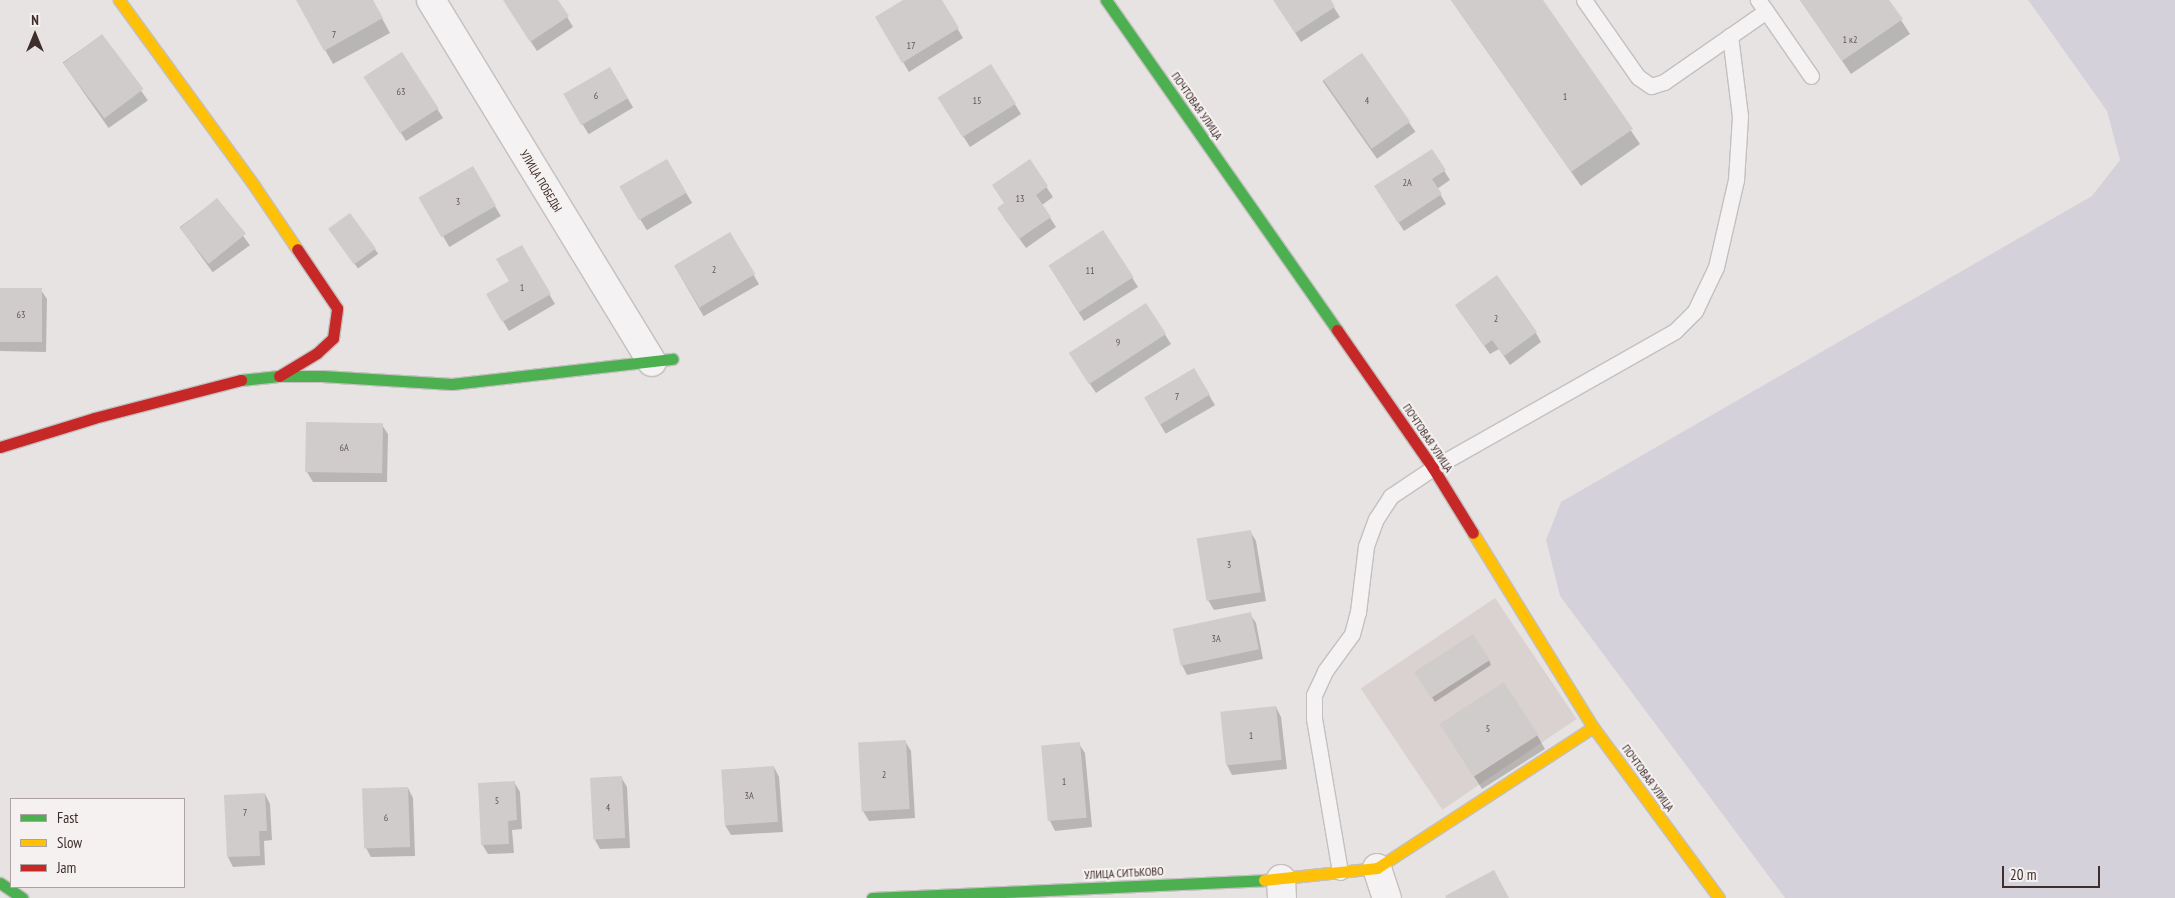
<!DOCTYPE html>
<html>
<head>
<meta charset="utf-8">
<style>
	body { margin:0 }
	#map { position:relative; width:2175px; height:898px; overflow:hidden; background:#e7e3e3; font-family:"PT Sans Narrow",sans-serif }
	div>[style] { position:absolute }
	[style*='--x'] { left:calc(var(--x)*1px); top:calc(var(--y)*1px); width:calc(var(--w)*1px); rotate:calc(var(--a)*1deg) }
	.built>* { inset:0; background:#dad2d1; transform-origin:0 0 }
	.green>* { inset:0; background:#d5d1da }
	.shadow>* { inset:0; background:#0003; transform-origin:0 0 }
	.building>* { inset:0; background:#cfcccb; transform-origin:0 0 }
	.roads { filter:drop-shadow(1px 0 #c3c0bf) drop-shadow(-1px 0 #c3c0bf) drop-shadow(0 1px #c3c0bf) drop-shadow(0 -1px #c3c0bf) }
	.lane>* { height:15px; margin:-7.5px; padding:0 7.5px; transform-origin:7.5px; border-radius:7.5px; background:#f4f2f2 }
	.street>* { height:28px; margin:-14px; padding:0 14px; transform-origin:14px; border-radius:14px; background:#f4f2f2 }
	.fast>* { height:11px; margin:-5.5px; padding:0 5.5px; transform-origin:5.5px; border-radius:5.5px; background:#4caf50 }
	.slow>* { height:11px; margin:-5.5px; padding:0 5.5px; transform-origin:5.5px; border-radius:5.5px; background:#ffc107 }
	.jam>* { height:11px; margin:-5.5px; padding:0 5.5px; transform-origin:5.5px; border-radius:5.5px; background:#c62828 }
	span { translate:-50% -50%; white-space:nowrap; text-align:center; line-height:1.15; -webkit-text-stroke:4px #f6f1f1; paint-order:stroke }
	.number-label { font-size:10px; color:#645654 }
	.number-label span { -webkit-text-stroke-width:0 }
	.street-label { font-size:12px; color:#3f2e2b }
	.legend { position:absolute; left:10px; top:798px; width:175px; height:90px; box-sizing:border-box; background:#f6f1f1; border:1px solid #ada3a2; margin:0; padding:6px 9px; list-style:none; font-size:15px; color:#3f2e2b }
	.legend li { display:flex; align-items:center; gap:10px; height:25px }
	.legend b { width:25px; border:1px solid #ada3a2 }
	.north { position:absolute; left:10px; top:10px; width:50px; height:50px; -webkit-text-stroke:4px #f6f1f1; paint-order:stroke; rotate:0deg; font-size:14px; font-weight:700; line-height:20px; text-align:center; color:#3f2e2b }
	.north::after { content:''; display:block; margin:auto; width:18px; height:22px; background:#3f2e2b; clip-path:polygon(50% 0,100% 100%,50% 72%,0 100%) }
	.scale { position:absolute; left:2002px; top:866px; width:98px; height:22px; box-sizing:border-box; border:2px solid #3f2e2b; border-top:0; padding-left:6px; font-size:15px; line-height:18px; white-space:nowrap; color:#3f2e2b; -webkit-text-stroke:4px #f6f1f1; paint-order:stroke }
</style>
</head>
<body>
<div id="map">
	<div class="built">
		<i style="left:1495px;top:598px;width:146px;height:162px;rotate:56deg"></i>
	</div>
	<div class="green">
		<i style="clip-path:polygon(2028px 0,2175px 0,2175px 898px,1785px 898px,1560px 596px,1546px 540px,1561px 502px,2092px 196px,2120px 160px,2107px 111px)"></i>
	</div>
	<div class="shadow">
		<i style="clip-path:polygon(297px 0,372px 0,390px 33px,333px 64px)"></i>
		<i style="clip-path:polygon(557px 0,573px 27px,537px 51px,510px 10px)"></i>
		<i style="clip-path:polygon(905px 0,940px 0,963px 38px,909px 72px,876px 17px)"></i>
		<i style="clip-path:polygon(1274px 0,1329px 0,1340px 17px,1301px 42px)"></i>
		<i style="clip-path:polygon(1451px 0,1542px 0,1640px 144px,1581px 186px)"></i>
		<i style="clip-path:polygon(1800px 0,1888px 0,1910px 34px,1851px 74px)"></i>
		<i style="left:102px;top:35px;width:80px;height:48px;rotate:55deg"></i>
		<i style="clip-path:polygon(402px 53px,443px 118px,406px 141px,371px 86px)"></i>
		<i style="left:1361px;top:54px;width:95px;height:47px;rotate:55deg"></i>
		<i style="clip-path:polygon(991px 66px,1021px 114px,970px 147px,945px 108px)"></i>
		<i style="left:610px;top:69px;width:45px;height:52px;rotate:59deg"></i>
		<i style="clip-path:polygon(1431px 150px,1450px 180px,1437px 189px,1446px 204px,1404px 231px,1381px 196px)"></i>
		<i style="left:667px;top:161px;width:49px;height:53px;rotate:59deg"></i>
		<i style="clip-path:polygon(1029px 161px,1053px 197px,1042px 205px,1056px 227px,1026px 248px,1004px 218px,1005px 204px)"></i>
		<i style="left:472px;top:168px;width:56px;height:60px;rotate:59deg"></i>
		<i style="left:217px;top:200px;width:56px;height:46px;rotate:54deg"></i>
		<i style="left:350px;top:215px;width:48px;height:25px;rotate:54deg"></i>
		<i style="clip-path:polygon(1103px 231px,1138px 287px,1084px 321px,1055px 275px)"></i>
		<i style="left:730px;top:234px;width:58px;height:64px;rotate:60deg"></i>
		<i style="clip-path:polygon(521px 246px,555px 304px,509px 331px,487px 295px,510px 281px)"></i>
		<i style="clip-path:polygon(0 289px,41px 290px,47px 299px,46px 352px,0 351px)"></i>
		<i style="clip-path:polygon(1146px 305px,1171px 344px,1096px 393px,1076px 363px)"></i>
		<i style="clip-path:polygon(1456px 306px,1536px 333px,1541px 342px,1510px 365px,1499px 349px,1490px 354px)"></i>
		<i style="left:1194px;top:369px;width:42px;height:57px;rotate:60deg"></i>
		<i style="clip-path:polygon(308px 424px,382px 425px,388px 434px,387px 482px,313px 482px,307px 472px)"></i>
		<i style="clip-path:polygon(1250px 531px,1256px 541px,1266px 601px,1214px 610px,1208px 600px,1199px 539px)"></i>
		<i style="clip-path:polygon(1250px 614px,1256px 623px,1263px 659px,1187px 675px,1182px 665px)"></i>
		<i style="clip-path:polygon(1489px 660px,1491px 665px,1435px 702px,1419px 677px)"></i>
		<i style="clip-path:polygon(1276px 707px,1281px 717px,1287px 769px,1232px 775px,1227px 765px)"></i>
		<i style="clip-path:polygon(1537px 735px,1545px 749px,1482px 789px,1449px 737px)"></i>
		<i style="clip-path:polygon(905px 741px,911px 751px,915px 818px,869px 821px,863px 811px,859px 743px)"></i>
		<i style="clip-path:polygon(1079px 744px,1085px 753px,1092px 827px,1055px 831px,1050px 821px)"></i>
		<i style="clip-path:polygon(774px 767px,779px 777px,783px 832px,731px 835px,725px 825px,722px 770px)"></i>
		<i style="clip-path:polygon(621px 777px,627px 787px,630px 848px,600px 849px,595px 840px)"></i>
		<i style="clip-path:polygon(514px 782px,520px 792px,522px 829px,512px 830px,514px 853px,488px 854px,482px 844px)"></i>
		<i style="clip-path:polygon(408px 788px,413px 798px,415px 856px,371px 857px,366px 848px)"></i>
		<i style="clip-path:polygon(265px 794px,270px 804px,272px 840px,264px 841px,265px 865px,233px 867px,228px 857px)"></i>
	</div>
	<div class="building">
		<i style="clip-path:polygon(296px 0,373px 0,383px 18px,324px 51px)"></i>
		<i style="clip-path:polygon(503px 0,558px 0,569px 16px,530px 42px)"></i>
		<i style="clip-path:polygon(903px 0,942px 0,959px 28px,902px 63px,875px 17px)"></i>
		<i style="clip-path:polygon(1273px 0,1331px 0,1335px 7px,1295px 33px)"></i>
		<i style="clip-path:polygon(1451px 0,1543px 0,1633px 129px,1571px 172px)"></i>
		<i style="clip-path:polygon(1800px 0,1889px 0,1903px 19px,1842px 61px)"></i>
		<i style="left:102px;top:34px;width:69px;height:49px;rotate:53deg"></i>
		<i style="left:402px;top:52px;width:67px;height:46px;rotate:57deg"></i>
		<i style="left:1362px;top:53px;width:84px;height:47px;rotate:55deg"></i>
		<i style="left:991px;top:64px;width:47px;height:63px;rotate:58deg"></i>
		<i style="left:610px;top:67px;width:36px;height:54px;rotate:60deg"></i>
		<i style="clip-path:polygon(1432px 149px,1446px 170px,1432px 179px,1442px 194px,1398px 223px,1374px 186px)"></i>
		<i style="left:667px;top:159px;width:39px;height:55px;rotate:60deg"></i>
		<i style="clip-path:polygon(1030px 159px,1048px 186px,1036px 195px,1051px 217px,1019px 239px,997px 208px,1004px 203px,992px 185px)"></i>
		<i style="left:473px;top:166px;width:46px;height:63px;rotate:60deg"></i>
		<i style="left:217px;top:198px;width:46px;height:48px;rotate:51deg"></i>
		<i style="left:350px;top:213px;width:44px;height:27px;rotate:54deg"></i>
		<i style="left:1103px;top:230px;width:56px;height:65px;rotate:57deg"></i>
		<i style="left:730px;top:232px;width:49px;height:65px;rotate:59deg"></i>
		<i style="clip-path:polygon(522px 245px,551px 294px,502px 322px,486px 294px,509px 281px,496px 259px)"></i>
		<i style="clip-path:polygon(1497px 275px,1537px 332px,1504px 356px,1492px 340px,1484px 346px,1455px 305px)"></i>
		<i style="left:0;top:288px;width:42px;height:54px"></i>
		<i style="left:1146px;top:303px;width:37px;height:92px;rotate:57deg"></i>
		<i style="left:1194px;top:368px;width:31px;height:58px;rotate:59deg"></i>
		<i style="left:306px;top:422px;width:77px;height:50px;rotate:1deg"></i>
		<i style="left:1251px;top:530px;width:63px;height:55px;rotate:81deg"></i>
		<i style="left:1251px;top:612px;width:38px;height:80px;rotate:78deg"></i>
		<i style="left:1473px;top:634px;width:31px;height:70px;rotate:57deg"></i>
		<i style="left:1504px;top:682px;width:63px;height:77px;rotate:57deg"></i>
		<i style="left:1276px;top:706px;width:54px;height:56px;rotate:84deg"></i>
		<i style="left:906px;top:740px;width:69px;height:48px;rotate:87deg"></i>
		<i style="left:1080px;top:742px;width:76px;height:39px;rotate:85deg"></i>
		<i style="left:774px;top:766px;width:56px;height:53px;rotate:86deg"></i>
		<i style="left:622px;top:776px;width:62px;height:32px;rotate:87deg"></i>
		<i style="clip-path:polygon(515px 781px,517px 820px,508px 821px,509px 844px,481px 845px,478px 783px)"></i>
		<i style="left:408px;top:787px;width:60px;height:46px;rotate:88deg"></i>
		<i style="clip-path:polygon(265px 793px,267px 831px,259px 831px,260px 856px,227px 857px,224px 795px)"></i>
		<i style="clip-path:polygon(1494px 870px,1509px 898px,1446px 898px,1445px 896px)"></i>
	</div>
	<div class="roads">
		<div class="lane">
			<i style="--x:1584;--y:0;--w:94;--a:55"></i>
			<i style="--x:1638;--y:77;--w:16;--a:35"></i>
			<i style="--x:1651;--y:86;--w:14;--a:-17"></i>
			<i style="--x:1664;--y:82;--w:124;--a:-34.8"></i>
			<i style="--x:1766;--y:11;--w:14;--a:-126"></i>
			<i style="--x:1766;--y:11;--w:79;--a:55.3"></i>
			<i style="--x:1340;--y:872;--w:156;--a:-99.6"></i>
			<i style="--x:1314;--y:718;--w:23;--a:-90"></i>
			<i style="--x:1314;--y:695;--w:26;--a:-65"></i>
			<i style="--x:1325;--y:671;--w:46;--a:-53.9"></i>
			<i style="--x:1352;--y:634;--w:23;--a:-75"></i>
			<i style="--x:1358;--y:612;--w:66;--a:-83.1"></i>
			<i style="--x:1366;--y:546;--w:29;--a:-70"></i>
			<i style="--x:1376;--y:519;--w:27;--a:-57"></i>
			<i style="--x:1391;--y:496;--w:50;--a:-33.7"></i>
			<i style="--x:1433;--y:468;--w:278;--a:-29.5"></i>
			<i style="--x:1675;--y:331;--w:28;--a:-45"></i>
			<i style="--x:1695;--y:311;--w:49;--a:-64.5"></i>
			<i style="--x:1716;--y:267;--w:89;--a:-77.1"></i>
			<i style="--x:1736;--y:180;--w:64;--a:-86.4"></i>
			<i style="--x:1740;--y:116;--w:81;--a:-97.1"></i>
		</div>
		<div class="street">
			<i style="--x:431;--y:0;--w:424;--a:58.6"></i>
			<i style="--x:1377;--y:868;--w:32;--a:72"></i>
			<i style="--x:1281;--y:879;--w:19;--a:87"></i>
		</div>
		<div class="fast">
			<i style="--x:1106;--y:0;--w:403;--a:55"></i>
			<i style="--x:241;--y:380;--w:36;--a:-6"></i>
			<i style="--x:277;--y:376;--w:45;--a:0"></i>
			<i style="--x:322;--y:376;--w:130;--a:3.5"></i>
			<i style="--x:452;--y:384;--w:222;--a:-6.5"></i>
			<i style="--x:0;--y:883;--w:27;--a:34"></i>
			<i style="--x:872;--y:898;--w:392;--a:-2.6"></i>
		</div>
		<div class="slow">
			<i style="--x:119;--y:0;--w:228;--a:53.9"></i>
			<i style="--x:253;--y:184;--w:78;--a:55.9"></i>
			<i style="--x:1473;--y:533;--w:228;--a:58.3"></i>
			<i style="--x:1593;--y:727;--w:212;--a:53.6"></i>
			<i style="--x:1264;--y:880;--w:114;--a:-6.1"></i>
			<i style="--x:1377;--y:868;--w:258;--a:-33.1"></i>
		</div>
		<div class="jam">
			<i style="--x:1337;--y:330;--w:168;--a:55.2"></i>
			<i style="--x:1433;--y:468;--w:76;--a:58.4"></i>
			<i style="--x:279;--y:376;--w:44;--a:-31.2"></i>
			<i style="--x:317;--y:353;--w:22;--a:-43"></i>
			<i style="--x:333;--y:338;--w:30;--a:-82"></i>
			<i style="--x:337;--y:308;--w:71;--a:-124.1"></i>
			<i style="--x:0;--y:447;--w:98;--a:-17.1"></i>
			<i style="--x:94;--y:418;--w:152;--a:-14.5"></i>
		</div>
	</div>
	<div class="number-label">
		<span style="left:334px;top:35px">7</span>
		<span style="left:1850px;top:40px">1 к2</span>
		<span style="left:911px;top:46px">17</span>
		<span style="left:401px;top:92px">63</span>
		<span style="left:596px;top:96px">6</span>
		<span style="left:1565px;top:97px">1</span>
		<span style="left:977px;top:101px">15</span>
		<span style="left:1367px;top:101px">4</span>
		<span style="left:1407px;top:183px">2А</span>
		<span style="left:1020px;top:199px">13</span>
		<span style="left:458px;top:202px">3</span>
		<span style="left:714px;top:270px">2</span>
		<span style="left:1090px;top:271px">11</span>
		<span style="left:522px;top:288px">1</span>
		<span style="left:21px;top:315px">63</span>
		<span style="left:1496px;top:319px">2</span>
		<span style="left:1118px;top:343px">9</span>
		<span style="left:1177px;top:397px">7</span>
		<span style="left:344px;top:448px">6А</span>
		<span style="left:1229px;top:565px">3</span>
		<span style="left:1216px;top:639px">3А</span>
		<span style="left:1488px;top:729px">5</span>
		<span style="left:1251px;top:736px">1</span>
		<span style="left:884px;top:775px">2</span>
		<span style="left:1064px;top:782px">1</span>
		<span style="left:749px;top:796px">3А</span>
		<span style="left:497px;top:801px">5</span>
		<span style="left:608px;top:808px">4</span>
		<span style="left:245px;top:813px">7</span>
		<span style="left:386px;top:818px">6</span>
	</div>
	<div class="street-label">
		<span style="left:1197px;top:106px;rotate:55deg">ПОЧТОВАЯ УЛИЦА</span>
		<span style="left:541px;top:181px;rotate:59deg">УЛИЦА ПОБЕДЫ</span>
		<span style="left:1428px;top:438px;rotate:56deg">ПОЧТОВАЯ УЛИЦА</span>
		<span style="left:1648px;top:778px;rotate:54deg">ПОЧТОВАЯ УЛИЦА</span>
		<span style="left:1124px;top:873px;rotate:-3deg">УЛИЦА СИТЬКОВО</span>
	</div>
	<ul class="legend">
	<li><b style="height:6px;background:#4caf50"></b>Fast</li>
	<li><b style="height:6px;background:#ffc107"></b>Slow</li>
	<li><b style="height:6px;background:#c62828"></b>Jam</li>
	</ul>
	<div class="north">N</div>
	<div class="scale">20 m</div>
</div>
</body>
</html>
